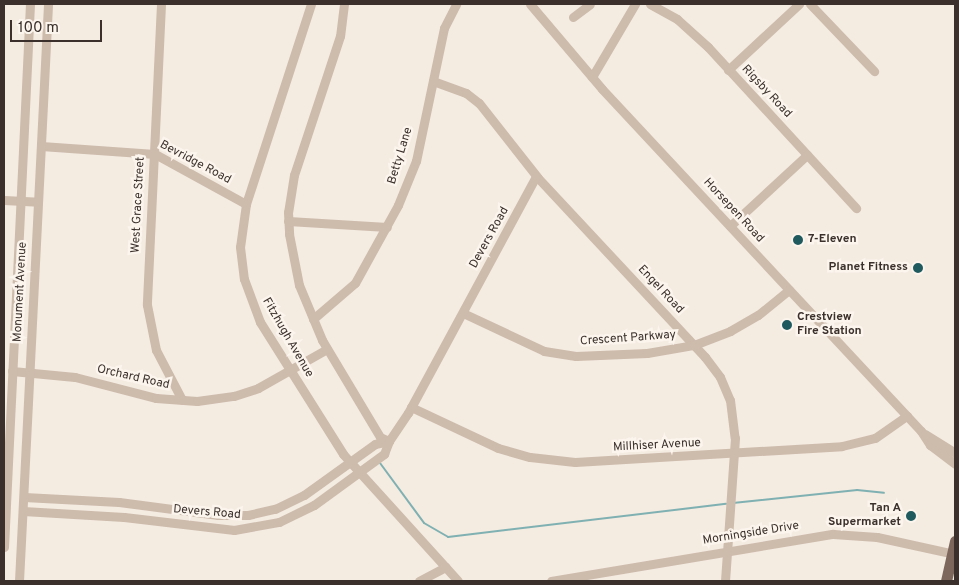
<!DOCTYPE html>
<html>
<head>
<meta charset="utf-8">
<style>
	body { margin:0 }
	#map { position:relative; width:959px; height:585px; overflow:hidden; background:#f4ebe1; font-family:Overpass,sans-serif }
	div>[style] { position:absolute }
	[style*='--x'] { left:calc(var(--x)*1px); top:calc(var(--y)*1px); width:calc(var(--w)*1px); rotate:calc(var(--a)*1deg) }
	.stream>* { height:2px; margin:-1px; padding:0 1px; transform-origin:1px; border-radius:1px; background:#7fb0b2 }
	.minor>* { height:9px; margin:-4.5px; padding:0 4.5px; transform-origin:4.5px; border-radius:4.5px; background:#cdbbac }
	.major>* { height:11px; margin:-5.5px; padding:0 5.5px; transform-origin:5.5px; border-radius:5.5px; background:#7d675c }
	.dots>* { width:14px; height:14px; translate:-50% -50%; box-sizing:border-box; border:2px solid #fbf5ee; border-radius:50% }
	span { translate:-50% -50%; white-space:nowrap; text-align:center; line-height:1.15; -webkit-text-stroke:5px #fbf5ee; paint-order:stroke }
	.street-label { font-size:12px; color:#3b302b }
	.poi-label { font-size:12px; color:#3b302b; font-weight:700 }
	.left { translate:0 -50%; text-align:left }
	.right { translate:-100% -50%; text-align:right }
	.frame { position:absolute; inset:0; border:5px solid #3b302b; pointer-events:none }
	.scale { position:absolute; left:10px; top:20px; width:92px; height:22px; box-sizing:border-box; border:2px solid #3b302b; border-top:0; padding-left:6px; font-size:15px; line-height:18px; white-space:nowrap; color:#3b302b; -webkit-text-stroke:4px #fbf5ee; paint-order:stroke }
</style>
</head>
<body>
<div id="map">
	<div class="stream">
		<i style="--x:380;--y:463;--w:74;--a:53.7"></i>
		<i style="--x:424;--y:523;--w:28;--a:30"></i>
		<i style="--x:448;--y:537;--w:280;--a:-6.8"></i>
		<i style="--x:733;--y:503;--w:125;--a:-6"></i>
		<i style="--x:857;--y:490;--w:27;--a:6"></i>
	</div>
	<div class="minor">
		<i style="--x:161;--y:4;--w:301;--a:92.7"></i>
		<i style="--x:147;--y:305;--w:46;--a:78.7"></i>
		<i style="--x:156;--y:350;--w:56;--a:62.5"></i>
		<i style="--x:311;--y:4;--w:210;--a:108"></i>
		<i style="--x:246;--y:204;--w:43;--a:97.9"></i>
		<i style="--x:240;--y:247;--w:32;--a:83"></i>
		<i style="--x:244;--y:279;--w:46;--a:69.6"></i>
		<i style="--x:260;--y:322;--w:156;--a:57.8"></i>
		<i style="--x:343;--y:454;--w:171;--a:47.8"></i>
		<i style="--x:344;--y:4;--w:32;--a:97"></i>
		<i style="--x:340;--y:36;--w:146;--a:108.3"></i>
		<i style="--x:294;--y:175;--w:37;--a:99"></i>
		<i style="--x:288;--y:212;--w:22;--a:87"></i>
		<i style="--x:289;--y:234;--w:52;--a:78.9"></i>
		<i style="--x:299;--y:285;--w:60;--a:67.3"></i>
		<i style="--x:322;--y:340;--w:113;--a:59.1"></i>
		<i style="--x:380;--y:437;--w:10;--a:24"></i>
		<i style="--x:530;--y:4;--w:111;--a:49.7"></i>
		<i style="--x:602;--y:89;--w:468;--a:47"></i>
		<i style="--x:921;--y:431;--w:17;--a:57"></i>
		<i style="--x:930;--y:445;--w:31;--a:37"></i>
		<i style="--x:650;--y:4;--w:31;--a:29"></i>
		<i style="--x:677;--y:19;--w:42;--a:42.1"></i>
		<i style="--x:708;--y:47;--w:219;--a:47.4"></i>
		<i style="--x:810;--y:4;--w:93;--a:46.3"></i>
		<i style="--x:573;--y:17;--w:21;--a:-37"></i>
		<i style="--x:728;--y:70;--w:97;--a:-42.9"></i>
		<i style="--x:592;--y:77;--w:85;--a:-59.5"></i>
		<i style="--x:433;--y:81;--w:35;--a:20"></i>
		<i style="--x:466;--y:93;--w:16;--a:38"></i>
		<i style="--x:479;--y:103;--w:95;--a:51.8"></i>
		<i style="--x:538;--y:178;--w:245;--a:47"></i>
		<i style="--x:705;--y:357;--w:25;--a:53"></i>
		<i style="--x:720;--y:377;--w:25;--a:67"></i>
		<i style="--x:730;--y:400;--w:38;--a:83"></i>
		<i style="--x:735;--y:438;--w:143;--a:94"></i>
		<i style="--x:41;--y:146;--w:114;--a:4"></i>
		<i style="--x:155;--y:154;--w:104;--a:28.8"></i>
		<i style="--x:4;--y:200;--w:34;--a:3"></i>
		<i style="--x:288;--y:221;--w:99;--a:3.5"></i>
		<i style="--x:730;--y:226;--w:105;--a:-42.7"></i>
		<i style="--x:463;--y:313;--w:89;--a:25.1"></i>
		<i style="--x:544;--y:351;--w:32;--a:9"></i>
		<i style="--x:576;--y:356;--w:71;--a:-2.4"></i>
		<i style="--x:647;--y:353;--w:48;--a:-9.7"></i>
		<i style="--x:694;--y:345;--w:39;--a:-21"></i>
		<i style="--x:730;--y:331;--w:32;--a:-30"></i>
		<i style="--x:758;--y:315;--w:40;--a:-39"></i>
		<i style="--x:313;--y:319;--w:55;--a:-40.6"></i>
		<i style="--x:355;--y:283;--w:89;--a:-61.1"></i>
		<i style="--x:398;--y:205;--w:48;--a:-67.8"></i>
		<i style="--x:416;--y:161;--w:136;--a:-78.1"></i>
		<i style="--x:444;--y:28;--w:27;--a:-63"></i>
		<i style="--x:12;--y:371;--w:63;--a:5.4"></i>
		<i style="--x:75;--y:377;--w:84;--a:14.5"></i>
		<i style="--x:156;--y:398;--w:41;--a:4.2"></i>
		<i style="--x:197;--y:401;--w:37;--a:-8"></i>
		<i style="--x:234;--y:396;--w:25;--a:-18"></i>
		<i style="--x:258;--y:388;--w:79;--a:-29.5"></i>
		<i style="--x:411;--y:407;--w:96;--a:25.2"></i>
		<i style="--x:498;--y:448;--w:33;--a:16"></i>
		<i style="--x:530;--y:457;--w:45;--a:6.3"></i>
		<i style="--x:575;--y:462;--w:267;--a:-3.4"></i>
		<i style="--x:842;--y:446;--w:34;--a:-14"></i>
		<i style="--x:875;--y:438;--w:39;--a:-35"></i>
		<i style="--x:925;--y:434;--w:36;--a:32"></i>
		<i style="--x:24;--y:497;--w:95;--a:3"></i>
		<i style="--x:119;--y:502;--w:100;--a:7.5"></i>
		<i style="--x:218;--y:515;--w:30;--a:0"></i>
		<i style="--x:248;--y:515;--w:28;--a:-13"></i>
		<i style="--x:275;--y:509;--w:32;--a:-26"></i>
		<i style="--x:304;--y:495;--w:87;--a:-35.7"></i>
		<i style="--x:375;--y:444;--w:14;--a:-12"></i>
		<i style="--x:23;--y:511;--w:101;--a:3.4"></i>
		<i style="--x:124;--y:517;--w:111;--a:6.7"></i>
		<i style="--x:234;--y:530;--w:46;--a:-10.1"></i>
		<i style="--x:279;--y:522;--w:39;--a:-26"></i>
		<i style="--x:314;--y:505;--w:87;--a:-36.1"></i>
		<i style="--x:384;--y:454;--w:14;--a:-69"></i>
		<i style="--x:389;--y:441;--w:34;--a:-56"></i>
		<i style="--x:408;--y:413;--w:269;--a:-61.6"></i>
		<i style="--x:4;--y:547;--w:544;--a:-87.26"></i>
		<i style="--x:19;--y:581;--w:578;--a:-87.12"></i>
		<i style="--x:419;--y:581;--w:30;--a:-28"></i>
		<i style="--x:551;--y:581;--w:286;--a:-9.5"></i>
		<i style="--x:833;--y:534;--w:44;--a:3.9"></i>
		<i style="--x:877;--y:537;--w:80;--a:12.3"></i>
	</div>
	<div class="major">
		<i style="--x:946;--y:581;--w:41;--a:-77.3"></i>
	</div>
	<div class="dots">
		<i style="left:798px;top:240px;background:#1f5a5e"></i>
		<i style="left:918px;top:268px;background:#1f5a5e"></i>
		<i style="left:787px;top:325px;background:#1f5a5e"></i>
		<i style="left:911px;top:516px;background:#1f5a5e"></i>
	</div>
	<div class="street-label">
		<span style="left:766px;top:92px;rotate:47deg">Rigsby Road</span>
		<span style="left:401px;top:156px;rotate:-73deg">Betty Lane</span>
		<span style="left:195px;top:163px;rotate:28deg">Bevridge Road</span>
		<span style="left:139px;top:205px;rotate:-87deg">West Grace Street</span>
		<span style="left:733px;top:211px;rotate:47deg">Horsepen Road</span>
		<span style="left:490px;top:238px;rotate:-61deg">Devers Road</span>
		<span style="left:660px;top:290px;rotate:47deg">Engel Road</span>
		<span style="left:21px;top:292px;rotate:-87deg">Monument Avenue</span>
		<span style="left:287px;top:338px;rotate:60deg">Fitzhugh Avenue</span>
		<span style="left:628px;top:339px;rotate:-4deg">Crescent Parkway</span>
		<span style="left:133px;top:378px;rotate:13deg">Orchard Road</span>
		<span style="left:657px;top:446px;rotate:-3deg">Millhiser Avenue</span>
		<span style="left:207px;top:513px;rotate:5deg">Devers Road</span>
		<span style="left:751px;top:534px;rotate:-9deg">Morningside Drive</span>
	</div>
	<div class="poi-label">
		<span class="left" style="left:808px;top:240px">7-Eleven</span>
		<span class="right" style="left:908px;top:268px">Planet Fitness</span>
		<span class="left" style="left:797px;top:325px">Crestview<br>Fire Station</span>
		<span class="right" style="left:901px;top:516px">Tan A<br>Supermarket</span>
	</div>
	<div class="frame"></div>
	<div class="scale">100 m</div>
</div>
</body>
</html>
